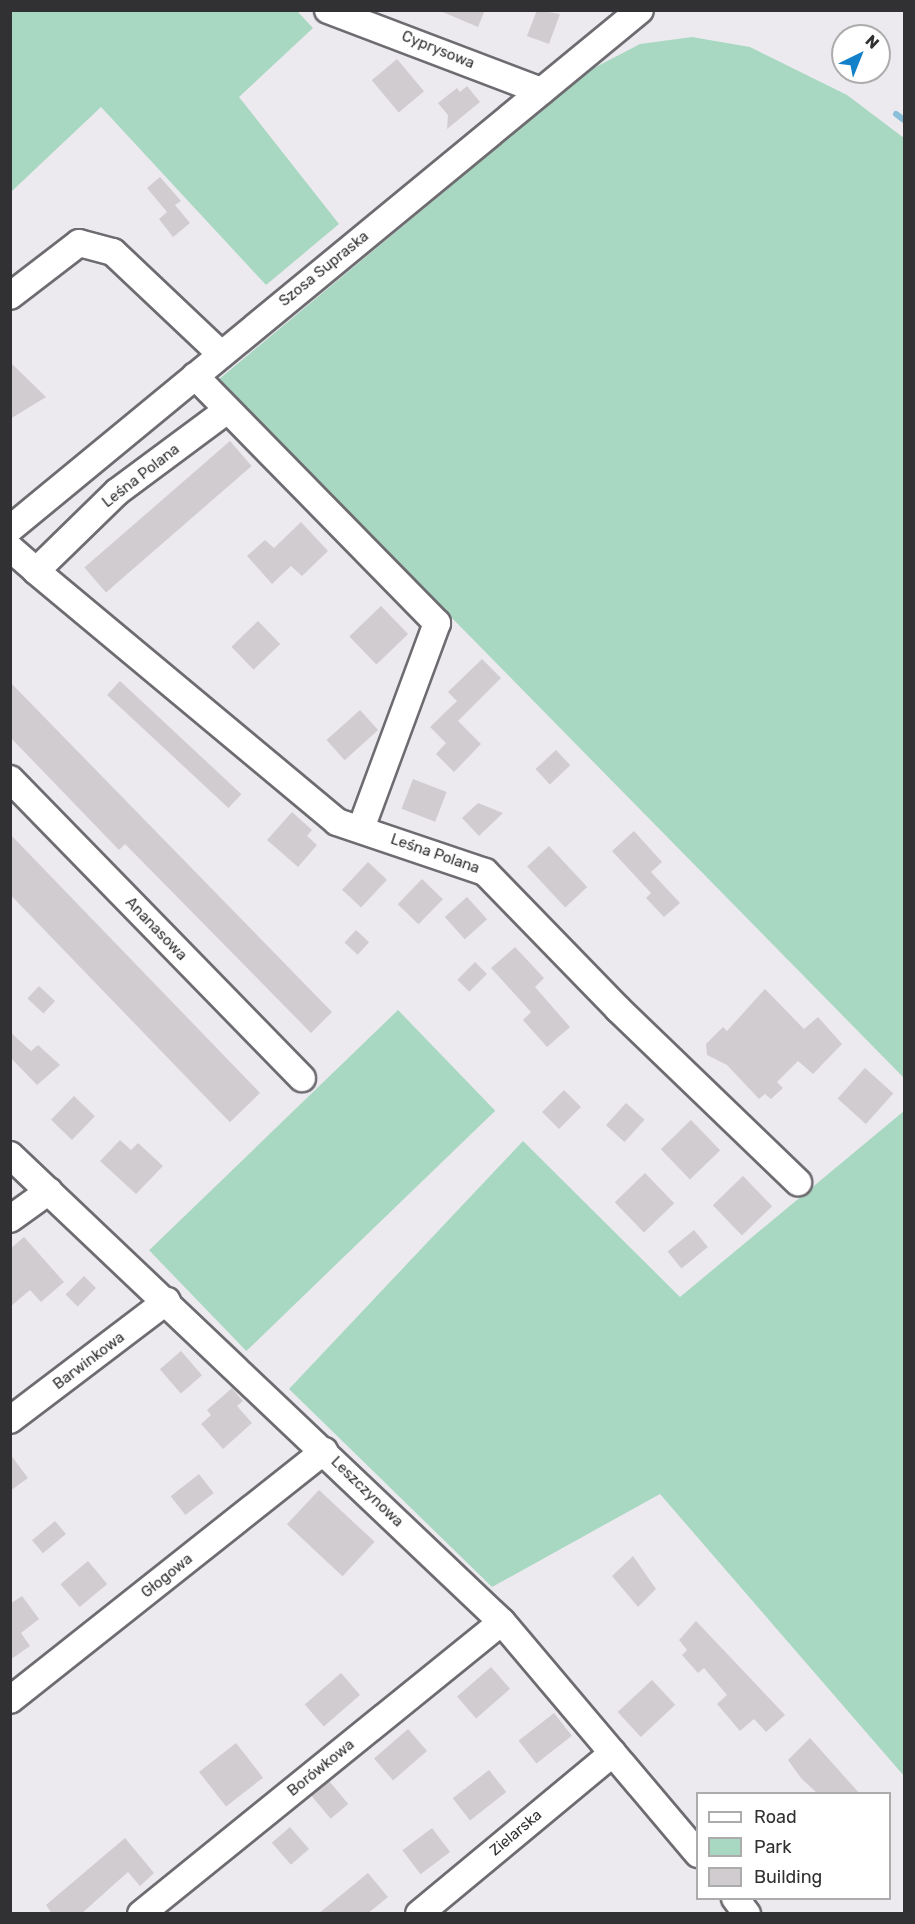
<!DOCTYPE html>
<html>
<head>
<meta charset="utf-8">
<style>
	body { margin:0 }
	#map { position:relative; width:915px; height:1924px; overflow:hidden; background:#eceaef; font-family:Rubik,sans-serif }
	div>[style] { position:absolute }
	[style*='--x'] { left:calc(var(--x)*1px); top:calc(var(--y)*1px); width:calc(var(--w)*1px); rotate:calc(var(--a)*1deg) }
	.green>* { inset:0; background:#a9d8c2; transform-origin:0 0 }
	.stream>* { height:6px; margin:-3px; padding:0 3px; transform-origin:3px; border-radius:3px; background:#8ac1d8 }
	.building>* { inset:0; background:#d1ccd0; transform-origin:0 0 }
	.roads { filter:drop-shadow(2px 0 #6e6c71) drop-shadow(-2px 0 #6e6c71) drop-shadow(0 2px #6e6c71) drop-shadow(0 -2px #6e6c71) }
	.minor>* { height:26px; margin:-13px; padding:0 13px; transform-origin:13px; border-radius:13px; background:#fff }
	span { translate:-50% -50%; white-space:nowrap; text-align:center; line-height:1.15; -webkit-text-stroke:4.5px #fff; paint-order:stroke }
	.street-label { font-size:15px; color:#313032 }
	.frame { position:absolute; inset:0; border:12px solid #313032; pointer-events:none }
	.legend { position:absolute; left:696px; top:1792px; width:195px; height:108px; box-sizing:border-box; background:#fff; border:2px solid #adacad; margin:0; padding:8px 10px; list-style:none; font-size:18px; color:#313032 }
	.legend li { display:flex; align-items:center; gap:12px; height:30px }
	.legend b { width:30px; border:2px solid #adacad }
	.north { position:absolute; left:831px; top:24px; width:60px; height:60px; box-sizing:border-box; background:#fff; border:2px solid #adacad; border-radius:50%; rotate:43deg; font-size:16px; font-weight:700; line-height:24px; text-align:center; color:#313032 }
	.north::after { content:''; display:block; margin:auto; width:21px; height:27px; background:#1380ca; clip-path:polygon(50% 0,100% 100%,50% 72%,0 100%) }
</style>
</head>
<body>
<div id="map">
	<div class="green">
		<i style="clip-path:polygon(11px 10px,297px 11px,313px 28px,239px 97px,339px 224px,266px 285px,101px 107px,11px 192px)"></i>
		<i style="clip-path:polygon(692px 37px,750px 47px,847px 95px,904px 138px,904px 1078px,218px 380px,590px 70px,640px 44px)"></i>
		<i style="left:398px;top:1010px;width:140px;height:346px;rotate:46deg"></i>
		<i style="clip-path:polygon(904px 1111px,904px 1776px,660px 1494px,492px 1587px,289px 1389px,523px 1141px,680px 1297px)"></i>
	</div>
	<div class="stream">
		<i style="--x:896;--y:114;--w:10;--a:37"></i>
	</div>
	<div class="building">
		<i style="clip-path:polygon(438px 10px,485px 10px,478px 27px)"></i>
		<i style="clip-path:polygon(537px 10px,560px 14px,549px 44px,527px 36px)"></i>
		<i style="left:397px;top:59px;width:42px;height:33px;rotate:50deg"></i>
		<i style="clip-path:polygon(467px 86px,480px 102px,447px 129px,448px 115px,438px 103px,457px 88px,460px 92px)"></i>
		<i style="clip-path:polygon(160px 177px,181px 201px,175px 205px,190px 223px,173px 237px,159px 219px,174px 206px,167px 212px,147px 188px)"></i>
		<i style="clip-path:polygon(10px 362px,46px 397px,10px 419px)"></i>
		<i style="left:230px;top:441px;width:33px;height:193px;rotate:49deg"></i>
		<i style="clip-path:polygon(301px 522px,328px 551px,302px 576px,291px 566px,272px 584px,247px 556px,265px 540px,274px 548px)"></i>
		<i style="left:381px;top:606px;width:39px;height:44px;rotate:46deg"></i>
		<i style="left:258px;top:621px;width:32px;height:37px;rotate:46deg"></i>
		<i style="clip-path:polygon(482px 659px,501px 678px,458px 721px,481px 744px,454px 772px,436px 754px,446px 743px,430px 727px,457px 701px,448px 692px)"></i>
		<i style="left:120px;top:681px;width:166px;height:19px;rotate:43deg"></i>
		<i style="clip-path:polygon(10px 682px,332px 1012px,311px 1033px,125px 844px,119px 850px,10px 737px)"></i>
		<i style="left:360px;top:710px;width:27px;height:45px;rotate:48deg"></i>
		<i style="left:556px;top:750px;width:21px;height:28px;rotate:47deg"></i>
		<i style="left:413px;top:779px;width:36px;height:32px;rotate:21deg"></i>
		<i style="clip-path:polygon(478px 803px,503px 813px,479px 836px,462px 818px)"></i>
		<i style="clip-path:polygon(292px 812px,312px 830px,307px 836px,317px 845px,298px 867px,267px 840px)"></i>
		<i style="clip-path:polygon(634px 831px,662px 862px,651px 872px,680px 903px,664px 917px,646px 898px,651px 893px,612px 851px)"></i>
		<i style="left:10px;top:834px;width:360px;height:42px;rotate:46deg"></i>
		<i style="left:549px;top:846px;width:56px;height:30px;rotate:47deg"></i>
		<i style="left:368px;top:862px;width:26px;height:38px;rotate:43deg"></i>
		<i style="left:422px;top:879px;width:29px;height:35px;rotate:44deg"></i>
		<i style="left:467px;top:897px;width:30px;height:30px;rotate:48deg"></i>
		<i style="left:356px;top:930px;width:18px;height:17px;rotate:43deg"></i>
		<i style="clip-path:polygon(515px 947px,544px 978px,535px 987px,570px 1027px,547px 1047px,523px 1020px,531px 1012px,491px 968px)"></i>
		<i style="left:475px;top:962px;width:17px;height:25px;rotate:45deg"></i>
		<i style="left:39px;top:986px;width:22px;height:17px;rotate:43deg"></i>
		<i style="clip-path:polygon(765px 989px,804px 1029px,818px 1017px,842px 1044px,813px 1074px,798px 1061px,777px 1082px,783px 1088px,771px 1099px,765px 1094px,759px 1099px,727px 1065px,707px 1055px,706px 1044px,723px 1027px,727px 1031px)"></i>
		<i style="clip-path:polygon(10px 1032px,31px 1051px,38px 1045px,60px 1065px,37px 1085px,10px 1057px)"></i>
		<i style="left:865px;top:1068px;width:38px;height:41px;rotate:42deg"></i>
		<i style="left:564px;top:1090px;width:24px;height:31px;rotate:45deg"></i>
		<i style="left:74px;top:1096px;width:29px;height:33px;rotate:44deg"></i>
		<i style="left:626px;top:1103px;width:25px;height:30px;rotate:42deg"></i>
		<i style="left:691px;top:1120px;width:42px;height:42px;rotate:46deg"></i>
		<i style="clip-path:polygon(120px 1140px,131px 1150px,138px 1143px,163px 1166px,136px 1194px,100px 1161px)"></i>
		<i style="left:645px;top:1173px;width:42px;height:42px;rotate:46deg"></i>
		<i style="left:743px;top:1176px;width:42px;height:42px;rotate:46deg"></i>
		<i style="left:694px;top:1230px;width:22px;height:34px;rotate:51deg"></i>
		<i style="clip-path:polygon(24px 1237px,64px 1282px,41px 1302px,30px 1290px,10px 1307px,10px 1249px)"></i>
		<i style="left:84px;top:1276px;width:17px;height:26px;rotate:45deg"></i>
		<i style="left:181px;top:1351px;width:32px;height:28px;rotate:49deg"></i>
		<i style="clip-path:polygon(232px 1388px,243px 1401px,237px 1406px,252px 1423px,223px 1449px,201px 1424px,211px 1415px,207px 1410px)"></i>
		<i style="clip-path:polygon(10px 1454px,28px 1478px,10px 1491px)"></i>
		<i style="left:199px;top:1474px;width:24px;height:36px;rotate:52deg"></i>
		<i style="left:319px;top:1490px;width:76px;height:47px;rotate:43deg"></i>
		<i style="left:55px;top:1521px;width:17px;height:30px;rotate:50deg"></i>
		<i style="clip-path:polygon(633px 1556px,656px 1589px,638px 1607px,612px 1576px)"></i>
		<i style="left:88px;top:1561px;width:30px;height:36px;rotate:50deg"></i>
		<i style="clip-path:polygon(22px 1596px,39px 1619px,21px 1633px,30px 1646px,10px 1660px,10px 1604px)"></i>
		<i style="clip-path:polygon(696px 1621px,785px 1715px,766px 1732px,754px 1719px,740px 1731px,717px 1704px,727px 1695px,704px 1668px,698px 1673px,682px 1655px,687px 1650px,679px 1640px)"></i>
		<i style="left:491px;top:1667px;width:29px;height:45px;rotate:49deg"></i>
		<i style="left:341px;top:1673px;width:29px;height:48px;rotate:49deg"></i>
		<i style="left:652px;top:1680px;width:34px;height:47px;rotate:47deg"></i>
		<i style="left:554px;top:1713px;width:29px;height:45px;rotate:52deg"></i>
		<i style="left:408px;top:1729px;width:29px;height:45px;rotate:49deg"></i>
		<i style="clip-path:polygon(810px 1738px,826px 1756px,860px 1794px,818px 1794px,801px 1778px,788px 1760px)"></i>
		<i style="left:236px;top:1743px;width:44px;height:47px;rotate:52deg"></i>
		<i style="left:489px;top:1770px;width:28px;height:46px;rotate:52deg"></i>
		<i style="left:329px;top:1781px;width:30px;height:23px;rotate:50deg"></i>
		<i style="left:290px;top:1827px;width:29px;height:24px;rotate:49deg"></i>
		<i style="left:432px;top:1828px;width:30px;height:37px;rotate:53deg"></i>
		<i style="clip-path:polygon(125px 1838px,154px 1873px,140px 1886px,128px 1872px,81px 1914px,52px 1914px,46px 1905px)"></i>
		<i style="clip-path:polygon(368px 1873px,388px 1897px,367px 1914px,318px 1914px)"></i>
	</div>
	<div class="roads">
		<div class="minor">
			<i style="--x:328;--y:10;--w:228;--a:20.8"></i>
			<i style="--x:10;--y:296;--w:87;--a:-37.5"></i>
			<i style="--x:79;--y:243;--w:35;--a:15"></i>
			<i style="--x:113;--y:252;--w:149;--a:43.4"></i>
			<i style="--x:195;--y:376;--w:346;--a:45.6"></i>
			<i style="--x:437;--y:623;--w:220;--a:110.3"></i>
			<i style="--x:10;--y:529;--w:816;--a:-39.48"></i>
			<i style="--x:10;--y:548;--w:35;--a:41"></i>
			<i style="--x:36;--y:571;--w:113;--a:-44.3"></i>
			<i style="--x:117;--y:492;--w:136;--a:-36.6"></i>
			<i style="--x:36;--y:571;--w:392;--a:39.8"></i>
			<i style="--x:337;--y:822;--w:156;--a:18.7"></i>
			<i style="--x:485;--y:872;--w:191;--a:45.8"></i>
			<i style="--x:618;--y:1009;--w:250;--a:43.9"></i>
			<i style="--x:10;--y:779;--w:418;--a:45.7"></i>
			<i style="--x:10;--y:1155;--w:678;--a:43.51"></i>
			<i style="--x:502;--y:1622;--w:304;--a:49.8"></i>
			<i style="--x:10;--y:1219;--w:48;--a:-35.7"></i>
			<i style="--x:10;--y:1420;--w:197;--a:-37.2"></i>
			<i style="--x:10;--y:1700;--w:401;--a:-38.4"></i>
			<i style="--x:735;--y:1898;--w:20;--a:53"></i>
			<i style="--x:141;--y:1914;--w:464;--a:-39"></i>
			<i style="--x:419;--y:1914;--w:252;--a:-39.7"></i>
		</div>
	</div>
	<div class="street-label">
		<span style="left:438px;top:50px;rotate:22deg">Cyprysowa</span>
		<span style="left:324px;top:269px;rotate:-39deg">Szosa Supraska</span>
		<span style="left:141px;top:476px;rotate:-38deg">Leśna Polana</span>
		<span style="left:435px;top:854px;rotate:19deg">Leśna Polana</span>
		<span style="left:156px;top:929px;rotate:46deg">Ananasowa</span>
		<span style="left:89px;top:1361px;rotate:-37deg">Barwinkowa</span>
		<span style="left:367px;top:1492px;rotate:44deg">Leszczynowa</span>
		<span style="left:167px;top:1576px;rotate:-39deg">Głogowa</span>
		<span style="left:321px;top:1768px;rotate:-39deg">Borówkowa</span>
		<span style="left:516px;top:1833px;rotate:-40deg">Zielarska</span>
	</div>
	<div class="frame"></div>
	<ul class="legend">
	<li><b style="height:8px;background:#fff"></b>Road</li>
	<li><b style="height:16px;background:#a9d8c2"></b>Park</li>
	<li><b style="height:16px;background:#d1ccd0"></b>Building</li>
	</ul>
	<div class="north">N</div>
</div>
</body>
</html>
